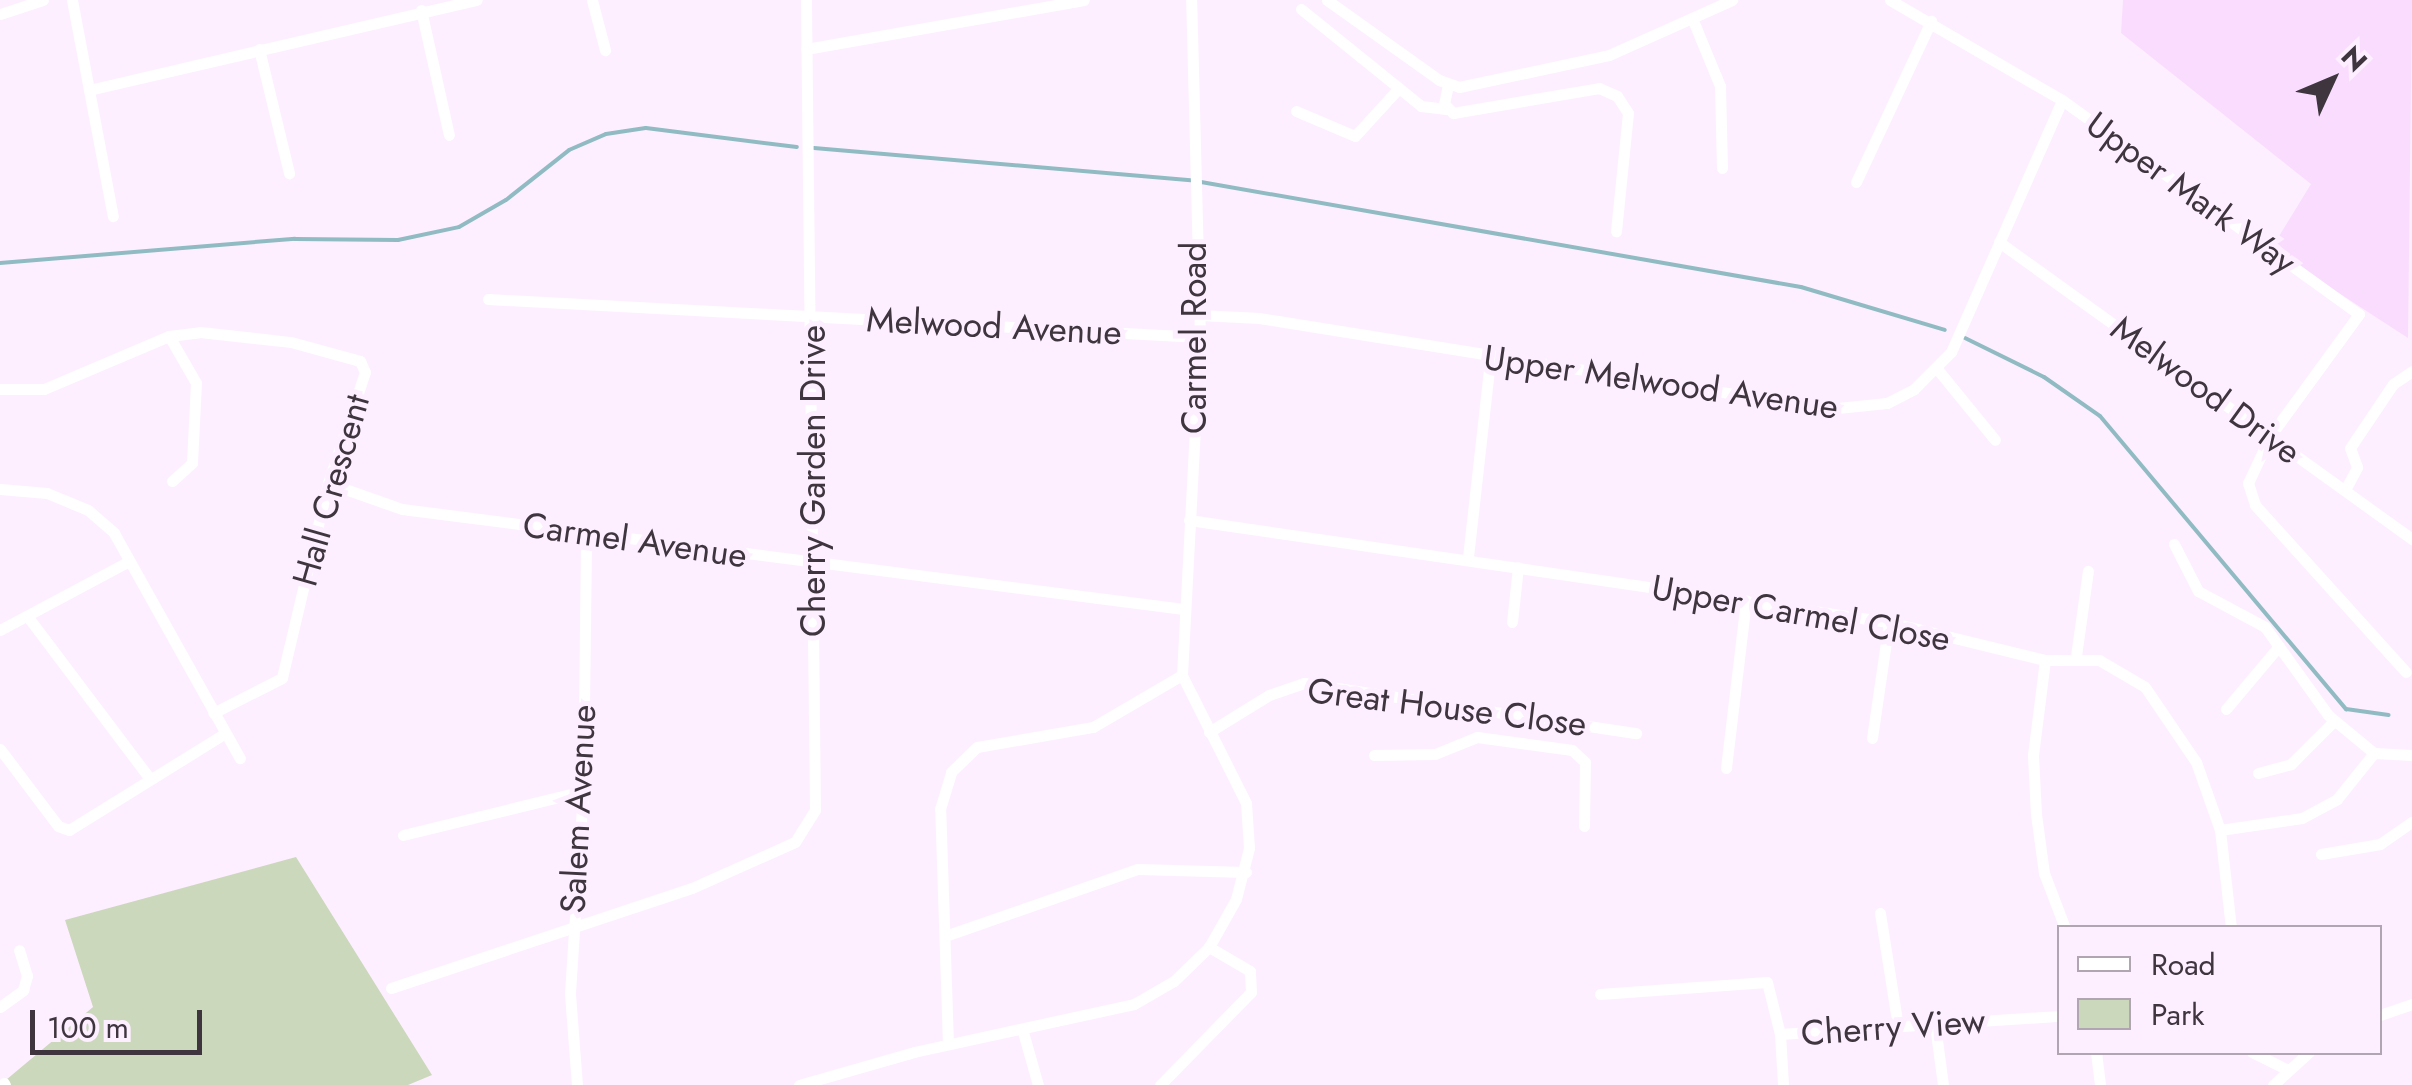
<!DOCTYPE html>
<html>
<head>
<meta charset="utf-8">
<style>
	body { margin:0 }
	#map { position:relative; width:2412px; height:1085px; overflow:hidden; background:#fdefff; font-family:Jost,sans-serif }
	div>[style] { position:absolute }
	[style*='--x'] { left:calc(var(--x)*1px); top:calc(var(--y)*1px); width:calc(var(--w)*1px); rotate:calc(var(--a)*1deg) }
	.built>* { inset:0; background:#faddfe }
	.green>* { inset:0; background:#ccd8bc }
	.stream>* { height:4px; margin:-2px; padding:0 2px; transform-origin:2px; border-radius:2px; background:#90bbc3 }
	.street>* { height:11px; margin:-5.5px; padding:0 5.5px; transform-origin:5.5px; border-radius:5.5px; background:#fff }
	span { translate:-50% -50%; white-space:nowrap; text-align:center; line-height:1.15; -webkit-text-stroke:10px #fdefff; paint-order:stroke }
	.street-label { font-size:35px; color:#3e353f }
	.legend { position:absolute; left:2057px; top:925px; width:325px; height:130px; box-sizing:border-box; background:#fdefff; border:2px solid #b1a5b2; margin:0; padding:12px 18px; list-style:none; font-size:30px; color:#3e353f }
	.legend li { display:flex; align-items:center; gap:20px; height:50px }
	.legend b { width:50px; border:2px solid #b1a5b2 }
	.north { position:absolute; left:2282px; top:30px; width:100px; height:100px; -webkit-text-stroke:8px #fdefff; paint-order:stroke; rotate:46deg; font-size:28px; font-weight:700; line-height:40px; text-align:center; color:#3e353f }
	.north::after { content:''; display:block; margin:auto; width:35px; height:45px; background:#3e353f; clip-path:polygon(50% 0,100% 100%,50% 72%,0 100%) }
	.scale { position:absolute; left:30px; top:1010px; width:172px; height:45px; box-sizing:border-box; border:5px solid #3e353f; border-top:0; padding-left:12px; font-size:30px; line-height:35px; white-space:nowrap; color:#3e353f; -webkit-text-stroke:8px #fdefff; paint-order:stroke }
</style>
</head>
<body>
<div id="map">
	<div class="built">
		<i style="clip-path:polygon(2123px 0,2412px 0,2408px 338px,2271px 249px,2311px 184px,2121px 33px)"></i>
	</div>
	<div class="green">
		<i style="clip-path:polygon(296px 857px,432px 1075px,408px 1085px,0 1085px,93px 1007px,65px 920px)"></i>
	</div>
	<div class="stream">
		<i style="--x:814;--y:148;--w:378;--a:4.9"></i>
		<i style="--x:1201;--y:182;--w:609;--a:9.93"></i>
		<i style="--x:1801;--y:287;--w:150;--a:16.6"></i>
		<i style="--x:0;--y:263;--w:296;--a:-4.7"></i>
		<i style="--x:295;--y:239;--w:103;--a:0.6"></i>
		<i style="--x:398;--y:240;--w:62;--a:-12"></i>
		<i style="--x:459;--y:227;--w:54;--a:-29.9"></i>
		<i style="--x:506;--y:200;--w:80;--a:-38.4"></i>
		<i style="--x:569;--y:150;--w:40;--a:-23.4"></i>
		<i style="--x:606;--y:134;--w:40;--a:-8.5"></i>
		<i style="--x:646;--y:128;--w:152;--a:7.2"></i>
		<i style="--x:1965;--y:338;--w:88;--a:26.3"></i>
		<i style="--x:2044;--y:377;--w:68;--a:34.9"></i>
		<i style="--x:2100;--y:416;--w:383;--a:50"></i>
		<i style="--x:2346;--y:709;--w:43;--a:7.9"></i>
	</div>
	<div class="street">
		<i style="--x:72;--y:0;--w:220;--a:79.3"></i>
		<i style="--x:592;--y:0;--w:52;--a:75.4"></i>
		<i style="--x:1327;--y:0;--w:138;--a:35.5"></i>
		<i style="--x:1439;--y:80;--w:21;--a:19"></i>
		<i style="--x:1459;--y:87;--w:153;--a:-12"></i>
		<i style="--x:1609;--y:55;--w:135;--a:-24.1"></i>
		<i style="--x:1890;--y:0;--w:199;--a:30.2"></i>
		<i style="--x:2062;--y:100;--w:366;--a:35.8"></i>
		<i style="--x:2359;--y:314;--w:151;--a:126.1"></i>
		<i style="--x:2270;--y:436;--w:52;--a:115.1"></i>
		<i style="--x:2248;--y:483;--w:23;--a:72"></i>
		<i style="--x:2255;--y:505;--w:225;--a:47.9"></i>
		<i style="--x:1301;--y:9;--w:154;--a:38.9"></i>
		<i style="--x:1421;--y:106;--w:25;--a:7"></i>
		<i style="--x:421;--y:10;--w:128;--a:77.4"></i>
		<i style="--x:0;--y:14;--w:45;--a:-18"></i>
		<i style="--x:1692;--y:18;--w:74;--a:67.6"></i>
		<i style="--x:1720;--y:86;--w:82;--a:88.6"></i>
		<i style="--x:259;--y:49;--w:128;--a:76.4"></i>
		<i style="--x:806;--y:49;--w:282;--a:-10"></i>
		<i style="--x:1448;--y:85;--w:19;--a:102"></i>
		<i style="--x:1444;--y:104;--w:13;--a:45"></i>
		<i style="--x:1453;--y:113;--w:148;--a:-9.7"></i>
		<i style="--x:1599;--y:88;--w:20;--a:24"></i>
		<i style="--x:1617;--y:96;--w:20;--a:57"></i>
		<i style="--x:1628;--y:113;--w:119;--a:95.8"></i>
		<i style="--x:89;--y:90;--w:398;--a:-13.1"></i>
		<i style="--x:1296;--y:111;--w:64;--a:23"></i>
		<i style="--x:1355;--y:136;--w:65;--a:-47.5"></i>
		<i style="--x:1856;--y:182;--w:178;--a:-65"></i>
		<i style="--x:1999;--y:242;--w:509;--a:35.72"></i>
		<i style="--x:488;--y:299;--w:713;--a:3.06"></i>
		<i style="--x:1200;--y:315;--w:59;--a:2.9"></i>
		<i style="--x:1259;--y:318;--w:576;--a:9.09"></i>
		<i style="--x:1828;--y:409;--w:59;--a:-5.8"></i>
		<i style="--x:1887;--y:403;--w:30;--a:-27"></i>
		<i style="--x:1914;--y:389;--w:52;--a:-45"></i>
		<i style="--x:1951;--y:352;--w:275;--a:-66.2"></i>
		<i style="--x:169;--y:336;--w:54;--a:60.1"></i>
		<i style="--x:196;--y:383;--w:80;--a:92.9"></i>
		<i style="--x:192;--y:463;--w:27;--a:138"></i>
		<i style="--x:1938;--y:370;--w:90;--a:50.8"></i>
		<i style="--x:0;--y:389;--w:44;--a:0"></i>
		<i style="--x:44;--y:389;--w:136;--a:-23"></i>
		<i style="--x:169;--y:336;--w:31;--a:-7"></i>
		<i style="--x:200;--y:332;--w:92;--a:6.3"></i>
		<i style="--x:291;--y:342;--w:72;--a:15.4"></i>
		<i style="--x:360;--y:361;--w:12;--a:66"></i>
		<i style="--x:365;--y:372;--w:117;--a:108.4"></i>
		<i style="--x:328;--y:483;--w:200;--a:103.3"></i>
		<i style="--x:282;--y:678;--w:77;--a:153.1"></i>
		<i style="--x:328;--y:483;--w:78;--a:19.4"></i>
		<i style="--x:402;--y:509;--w:788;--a:7.29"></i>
		<i style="--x:0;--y:489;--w:47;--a:4.9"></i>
		<i style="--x:47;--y:493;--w:44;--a:22.5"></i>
		<i style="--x:88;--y:510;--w:35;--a:41"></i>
		<i style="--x:114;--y:533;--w:258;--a:60.8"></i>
		<i style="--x:2345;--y:490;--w:26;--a:-62"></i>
		<i style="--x:2357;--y:467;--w:20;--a:-110"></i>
		<i style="--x:2350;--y:448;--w:77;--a:-56.1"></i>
		<i style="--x:2393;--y:384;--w:23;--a:-34"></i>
		<i style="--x:1189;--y:520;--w:707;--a:8.29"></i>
		<i style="--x:1889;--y:622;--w:161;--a:13.7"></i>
		<i style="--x:2045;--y:660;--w:54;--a:0"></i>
		<i style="--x:2099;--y:660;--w:53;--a:30.4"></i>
		<i style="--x:2145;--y:687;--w:91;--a:55.8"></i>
		<i style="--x:2196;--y:762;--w:72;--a:70.6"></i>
		<i style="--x:2220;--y:830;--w:99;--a:83.6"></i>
		<i style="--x:2174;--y:544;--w:53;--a:62.9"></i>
		<i style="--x:2198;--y:591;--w:76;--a:28.2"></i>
		<i style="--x:2265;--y:627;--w:108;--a:54.4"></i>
		<i style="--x:2328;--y:715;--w:60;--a:39.6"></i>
		<i style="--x:1468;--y:557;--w:198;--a:-83.6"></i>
		<i style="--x:28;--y:617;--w:199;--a:53"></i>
		<i style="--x:1512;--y:622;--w:55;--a:-83.8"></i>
		<i style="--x:0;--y:630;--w:146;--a:-28.1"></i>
		<i style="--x:2076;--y:656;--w:86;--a:-82"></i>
		<i style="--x:2045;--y:660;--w:96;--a:97.2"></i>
		<i style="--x:2033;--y:755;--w:59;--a:87.1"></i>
		<i style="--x:2036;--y:814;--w:60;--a:82.3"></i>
		<i style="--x:2044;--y:873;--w:59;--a:69.1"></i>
		<i style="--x:2226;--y:709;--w:82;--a:-49.9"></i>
		<i style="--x:1209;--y:732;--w:70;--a:-31.7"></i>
		<i style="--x:1269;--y:695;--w:37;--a:-19"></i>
		<i style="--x:1304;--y:683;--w:336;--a:8.6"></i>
		<i style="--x:1872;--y:738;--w:117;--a:-81.7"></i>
		<i style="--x:0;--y:749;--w:96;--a:53"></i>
		<i style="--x:58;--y:826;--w:12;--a:20"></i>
		<i style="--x:69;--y:830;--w:182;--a:-31.8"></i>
		<i style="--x:1374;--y:755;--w:61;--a:-0.9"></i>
		<i style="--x:1435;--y:754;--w:45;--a:-22"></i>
		<i style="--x:1477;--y:737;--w:96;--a:7.8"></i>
		<i style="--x:1572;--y:750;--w:18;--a:43"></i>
		<i style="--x:1585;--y:762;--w:64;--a:90.9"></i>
		<i style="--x:1726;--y:768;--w:169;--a:-83.2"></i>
		<i style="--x:2258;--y:773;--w:34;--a:-15"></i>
		<i style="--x:2291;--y:764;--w:61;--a:-45"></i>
		<i style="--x:2220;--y:830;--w:83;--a:-8.3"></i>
		<i style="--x:2302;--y:818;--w:40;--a:-28"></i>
		<i style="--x:2337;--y:799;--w:59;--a:-51.2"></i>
		<i style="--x:2374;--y:753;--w:38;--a:3"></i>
		<i style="--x:403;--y:835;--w:185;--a:-13.7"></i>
		<i style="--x:2321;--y:854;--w:60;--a:-9.6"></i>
		<i style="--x:2380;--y:844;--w:39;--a:-35"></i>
		<i style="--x:1880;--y:913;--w:115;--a:81"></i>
		<i style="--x:945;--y:936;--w:203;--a:-19.2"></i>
		<i style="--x:1137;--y:869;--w:109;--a:1.6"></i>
		<i style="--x:391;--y:988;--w:317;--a:-18.4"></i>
		<i style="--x:692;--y:888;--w:113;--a:-24.1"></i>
		<i style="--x:795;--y:842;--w:38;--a:-58"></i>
		<i style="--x:815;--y:810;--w:810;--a:-90.64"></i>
		<i style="--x:1600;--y:994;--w:167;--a:-4.1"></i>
		<i style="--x:1767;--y:982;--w:54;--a:76"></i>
		<i style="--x:1780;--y:1034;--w:51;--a:86.6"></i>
		<i style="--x:0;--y:1007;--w:29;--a:-36"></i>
		<i style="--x:23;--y:990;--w:15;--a:-74"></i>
		<i style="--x:27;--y:976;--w:27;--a:-107"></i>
		<i style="--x:2380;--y:1015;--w:34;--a:-19"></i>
		<i style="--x:1935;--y:1025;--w:61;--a:82.4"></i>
		<i style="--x:1023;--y:1032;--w:55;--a:74.2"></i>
		<i style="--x:1780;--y:1034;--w:281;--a:-3.7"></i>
		<i style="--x:948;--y:1044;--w:235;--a:-91.9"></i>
		<i style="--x:940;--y:809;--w:39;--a:-73"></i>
		<i style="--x:951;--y:772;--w:36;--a:-44"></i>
		<i style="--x:977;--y:747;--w:118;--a:-9.8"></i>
		<i style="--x:1093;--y:727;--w:103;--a:-30.3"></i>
		<i style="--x:2096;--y:1052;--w:33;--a:83"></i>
		<i style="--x:2252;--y:1052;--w:40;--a:26.6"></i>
		<i style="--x:4;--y:1083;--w:2;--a:63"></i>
		<i style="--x:577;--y:1085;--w:92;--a:-94.4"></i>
		<i style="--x:570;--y:993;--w:202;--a:-86.3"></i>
		<i style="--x:583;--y:791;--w:259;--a:-89.3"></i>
		<i style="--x:799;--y:1085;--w:120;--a:-16"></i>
		<i style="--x:914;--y:1052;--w:225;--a:-12.3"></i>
		<i style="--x:1134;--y:1004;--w:46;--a:-29.9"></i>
		<i style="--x:1174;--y:981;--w:49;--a:-44.2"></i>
		<i style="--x:1209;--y:947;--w:55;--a:-60.6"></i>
		<i style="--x:1236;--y:899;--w:53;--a:-75.7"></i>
		<i style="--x:1249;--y:848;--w:45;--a:-93.8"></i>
		<i style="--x:1246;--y:803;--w:143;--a:-116.6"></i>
		<i style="--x:1182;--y:675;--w:338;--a:-87"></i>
		<i style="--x:1200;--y:337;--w:337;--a:-91.5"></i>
		<i style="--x:1160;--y:1085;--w:130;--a:-45.6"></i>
		<i style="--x:1251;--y:992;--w:21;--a:-93"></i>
		<i style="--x:1250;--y:971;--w:48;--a:-149.7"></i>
		<i style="--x:2273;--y:1085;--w:49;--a:-42.5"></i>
	</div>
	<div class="street-label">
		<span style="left:2191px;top:193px;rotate:36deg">Upper Mark Way</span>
		<span style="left:994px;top:326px;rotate:3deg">Melwood Avenue</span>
		<span style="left:1194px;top:338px;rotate:-90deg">Carmel Road</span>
		<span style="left:1661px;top:382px;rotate:8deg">Upper Melwood Avenue</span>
		<span style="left:2206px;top:390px;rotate:36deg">Melwood Drive</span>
		<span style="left:813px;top:481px;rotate:-90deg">Cherry Garden Drive</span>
		<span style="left:331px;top:490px;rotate:-74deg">Hall Crescent</span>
		<span style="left:635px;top:540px;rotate:8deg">Carmel Avenue</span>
		<span style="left:1801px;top:613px;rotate:10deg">Upper Carmel Close</span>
		<span style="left:1447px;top:707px;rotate:7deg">Great House Close</span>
		<span style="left:578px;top:809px;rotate:-87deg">Salem Avenue</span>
		<span style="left:1893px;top:1027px;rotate:-4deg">Cherry View</span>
	</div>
	<ul class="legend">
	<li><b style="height:12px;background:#fff"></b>Road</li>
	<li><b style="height:28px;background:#ccd8bc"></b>Park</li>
	</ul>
	<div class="north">N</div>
	<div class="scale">100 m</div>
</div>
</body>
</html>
